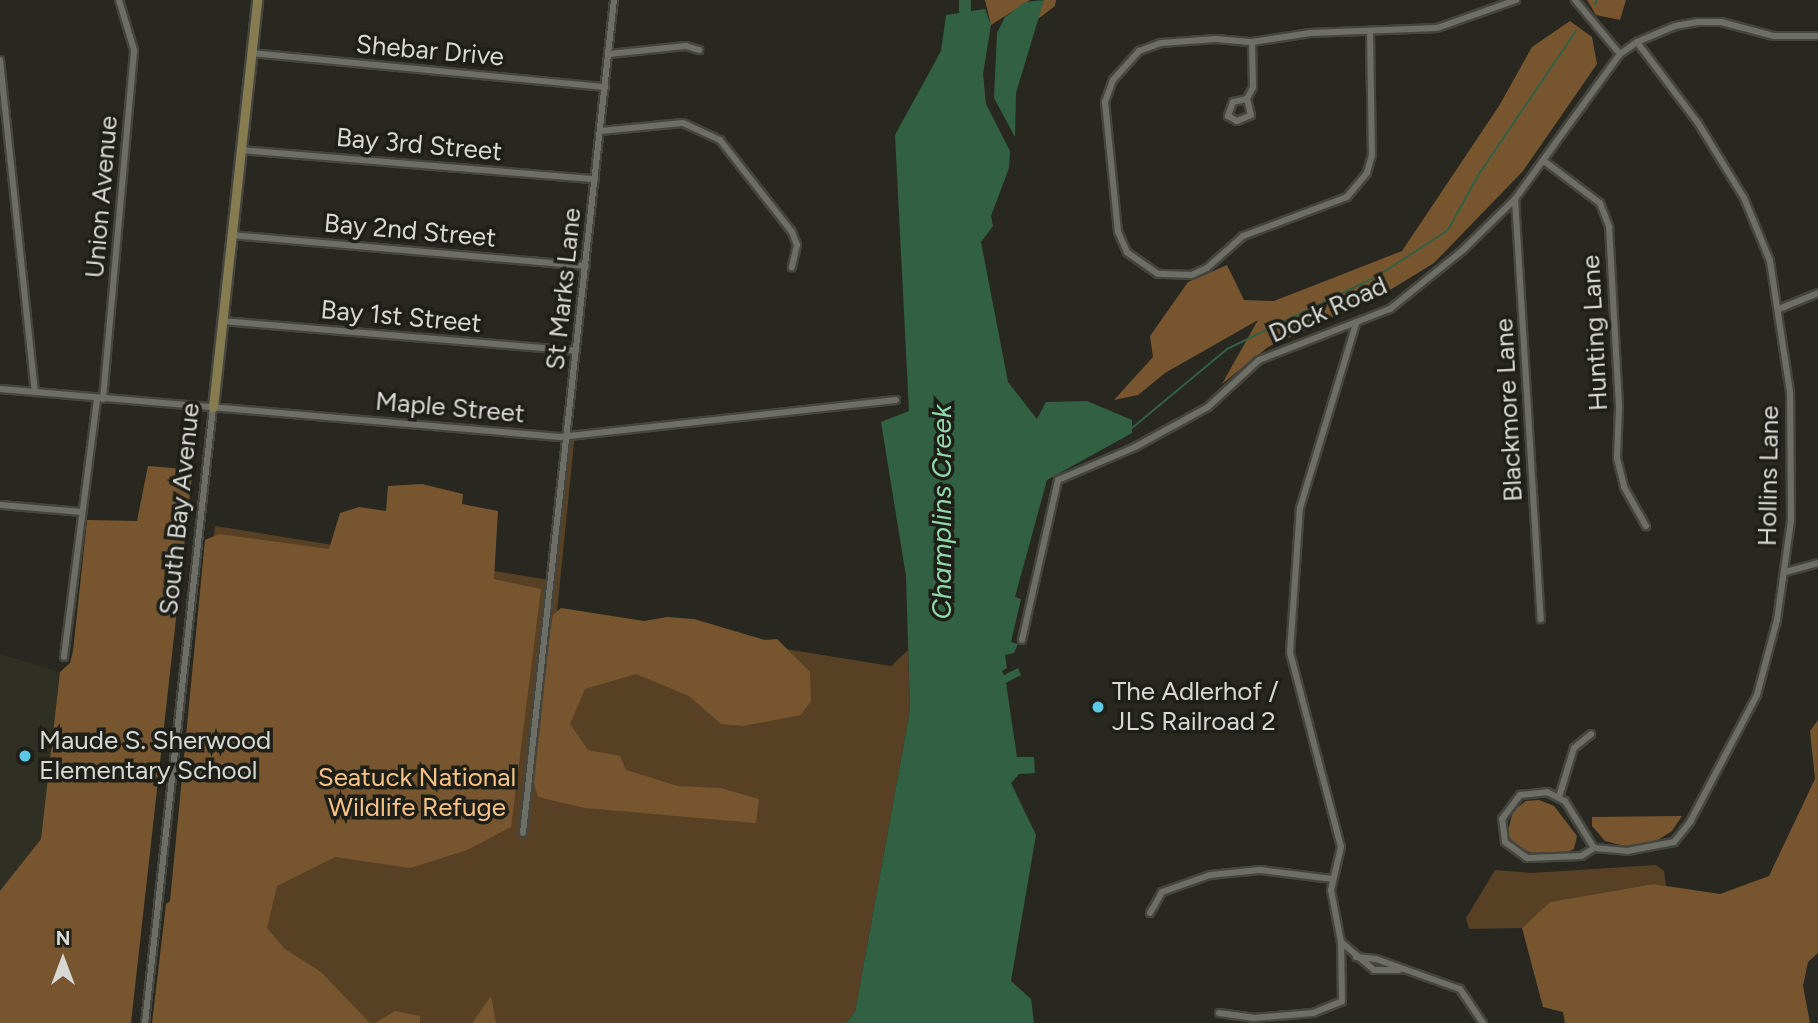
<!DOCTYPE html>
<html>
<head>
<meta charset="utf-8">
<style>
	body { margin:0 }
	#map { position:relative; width:1818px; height:1023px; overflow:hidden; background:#282821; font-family:Figtree,sans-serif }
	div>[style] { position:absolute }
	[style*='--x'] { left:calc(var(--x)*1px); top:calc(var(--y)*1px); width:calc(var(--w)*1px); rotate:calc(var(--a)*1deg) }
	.built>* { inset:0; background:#2f3023 }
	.green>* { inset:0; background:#584024 }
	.forest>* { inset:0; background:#77562f }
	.water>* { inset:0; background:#326043 }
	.stream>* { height:2px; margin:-1px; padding:0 1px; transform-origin:1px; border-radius:1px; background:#326043 }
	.river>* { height:12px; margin:-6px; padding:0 6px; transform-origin:6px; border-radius:6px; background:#326043 }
	.roads { filter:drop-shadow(2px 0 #45453f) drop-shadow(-2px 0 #45453f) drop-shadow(0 2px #45453f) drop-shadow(0 -2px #45453f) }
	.street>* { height:6px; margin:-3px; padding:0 3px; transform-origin:3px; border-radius:3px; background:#6d6e65 }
	.secondary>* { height:9px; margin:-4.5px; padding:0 4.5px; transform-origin:4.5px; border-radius:4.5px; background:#867c50 }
	.dots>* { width:19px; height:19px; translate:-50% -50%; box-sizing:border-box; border:4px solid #1e1f18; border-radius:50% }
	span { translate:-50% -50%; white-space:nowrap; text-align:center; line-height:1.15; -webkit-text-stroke:7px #1e1f18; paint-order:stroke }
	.street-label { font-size:26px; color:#d8d8d4 }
	.poi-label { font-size:26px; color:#d8d8d4 }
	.left { translate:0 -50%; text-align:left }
	.park-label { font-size:26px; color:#f8c285 }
	.water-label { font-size:28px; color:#90daaa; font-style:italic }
	.north { position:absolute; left:28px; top:925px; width:70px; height:70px; -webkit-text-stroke:5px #1e1f18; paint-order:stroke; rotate:0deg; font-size:19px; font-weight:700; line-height:28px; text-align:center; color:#d8d8d4 }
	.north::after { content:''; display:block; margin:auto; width:24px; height:32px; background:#d8d8d4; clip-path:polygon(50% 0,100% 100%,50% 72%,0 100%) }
</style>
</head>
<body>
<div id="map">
	<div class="built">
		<i style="clip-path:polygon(0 654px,60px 672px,41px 839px,0 891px)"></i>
	</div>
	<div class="green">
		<i style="clip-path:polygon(575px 433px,557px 612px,891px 666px,908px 650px,910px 710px,855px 1012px,846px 1023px,159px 1023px,215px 526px,550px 580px,567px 438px)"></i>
		<i style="clip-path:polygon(1656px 865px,1664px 871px,1666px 886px,1653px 884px,1551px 902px,1522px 928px,1469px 929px,1466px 918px,1495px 870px,1531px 873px)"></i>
	</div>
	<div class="forest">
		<i style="clip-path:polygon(985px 0,1030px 0,991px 25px)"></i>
		<i style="clip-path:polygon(1044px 0,1056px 0,1055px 6px,1034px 22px)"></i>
		<i style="clip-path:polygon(1587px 0,1626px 0,1620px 20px,1596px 15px)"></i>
		<i style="clip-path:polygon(1570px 21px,1592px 37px,1597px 64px,1523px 171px,1434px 263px,1377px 298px,1268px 347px,1222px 384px,1258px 320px,1165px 373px,1138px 395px,1114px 400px,1153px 357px,1150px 336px,1188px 282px,1227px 265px,1244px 300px,1274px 301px,1402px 251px,1499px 106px,1532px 47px)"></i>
		<i style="clip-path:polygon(148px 466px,185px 469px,192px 475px,131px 1023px,0 1023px,0 891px,41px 839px,60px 672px,70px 663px,73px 651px,87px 520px,137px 521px)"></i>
		<i style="clip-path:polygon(422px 484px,463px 494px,462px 504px,498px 511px,494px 579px,541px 589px,511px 827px,467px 850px,410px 868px,335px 857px,277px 886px,267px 928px,285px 949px,321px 972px,370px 1023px,152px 1023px,166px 904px,170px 901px,205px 540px,219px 534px,329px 549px,340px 513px,359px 507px,386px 511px,388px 486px)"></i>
		<i style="clip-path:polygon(561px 608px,644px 621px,667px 617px,694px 619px,765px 640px,777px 639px,810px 672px,811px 701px,801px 715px,743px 726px,721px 724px,689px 696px,636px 674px,585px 689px,570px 724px,588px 750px,620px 756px,626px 770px,678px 786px,720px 788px,759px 799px,756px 823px,585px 808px,538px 797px,534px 783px,550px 633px,553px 615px)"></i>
		<i style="clip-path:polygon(1818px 720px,1818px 953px,1808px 962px,1803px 986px,1810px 1023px,1565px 1023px,1563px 1012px,1543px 1007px,1522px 928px,1550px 902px,1653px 884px,1720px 894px,1769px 876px,1815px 779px,1810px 731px)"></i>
		<i style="clip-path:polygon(1539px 800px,1554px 806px,1577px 836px,1574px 849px,1563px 854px,1537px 855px,1517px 847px,1507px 835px,1513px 811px,1526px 801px)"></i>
		<i style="clip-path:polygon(1682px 816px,1672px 831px,1653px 843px,1624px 846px,1605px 841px,1592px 826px,1592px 817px)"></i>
		<i style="clip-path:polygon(491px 996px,496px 1023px,473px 1023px,473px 1022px)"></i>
		<i style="clip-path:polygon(395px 1011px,420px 1016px,420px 1023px,375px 1023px)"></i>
	</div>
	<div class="water">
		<i style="clip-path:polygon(1044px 0,1016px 93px,1015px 137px,994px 98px,997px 33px,1005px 17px,1025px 2px)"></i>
		<i style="clip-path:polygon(985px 9px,991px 25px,983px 74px,986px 104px,1010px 151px,1009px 168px,991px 216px,993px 226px,981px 242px,1008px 382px,1037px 419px,1046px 402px,1087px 401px,1132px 420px,1132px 433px,1047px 480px,1015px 597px,1021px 599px,1011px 642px,1018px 644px,1014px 653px,1005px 655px,1007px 668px,1002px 671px,1004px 675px,1018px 668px,1021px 675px,1006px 683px,1017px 757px,1034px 757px,1035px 773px,1019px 774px,1011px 783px,1036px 835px,1011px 981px,1031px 999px,1034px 1023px,846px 1023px,855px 1012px,910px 710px,906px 576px,881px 422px,909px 411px,895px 135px,941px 51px,946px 15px)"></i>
	</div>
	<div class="stream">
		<i style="--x:1595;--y:4;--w:4;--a:-63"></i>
		<i style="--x:1132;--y:428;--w:124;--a:-39.7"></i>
		<i style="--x:1227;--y:349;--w:165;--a:-25.8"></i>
		<i style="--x:1376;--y:277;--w:86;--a:-33.1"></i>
		<i style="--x:1448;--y:230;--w:64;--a:-61"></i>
		<i style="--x:1479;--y:174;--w:173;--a:-55.9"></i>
	</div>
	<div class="river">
		<i style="--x:965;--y:0;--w:29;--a:90"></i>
	</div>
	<div class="roads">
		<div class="street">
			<i style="--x:1575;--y:0;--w:70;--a:50.2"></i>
			<i style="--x:1370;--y:32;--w:123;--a:89.1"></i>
			<i style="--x:1372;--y:155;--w:19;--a:106"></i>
			<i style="--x:1367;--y:173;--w:31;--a:130"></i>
			<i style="--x:1347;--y:197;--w:111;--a:159.4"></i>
			<i style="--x:1243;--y:236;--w:48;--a:138.4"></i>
			<i style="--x:1207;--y:268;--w:17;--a:156"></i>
			<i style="--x:1191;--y:275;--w:33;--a:-178"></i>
			<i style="--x:1158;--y:274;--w:38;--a:-145"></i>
			<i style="--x:1127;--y:252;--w:22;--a:-114"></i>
			<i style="--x:1118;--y:232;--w:131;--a:-95.7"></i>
			<i style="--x:1105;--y:102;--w:23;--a:-70"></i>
			<i style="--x:1113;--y:80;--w:39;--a:-48"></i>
			<i style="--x:1139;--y:51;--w:23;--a:-20"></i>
			<i style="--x:1161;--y:43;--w:55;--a:-4.2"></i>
			<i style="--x:1216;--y:39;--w:36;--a:5"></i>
			<i style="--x:1252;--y:42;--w:59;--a:-8.8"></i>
			<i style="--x:1310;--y:33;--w:127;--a:-2.3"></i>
			<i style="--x:1437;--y:28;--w:84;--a:-19.5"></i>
			<i style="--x:251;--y:53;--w:356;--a:5.5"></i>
			<i style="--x:609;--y:54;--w:77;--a:-5.9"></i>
			<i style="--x:686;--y:46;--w:14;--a:17"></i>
			<i style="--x:0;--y:60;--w:334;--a:84"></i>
			<i style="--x:1247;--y:99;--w:14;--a:168"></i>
			<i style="--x:1233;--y:102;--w:15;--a:110"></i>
			<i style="--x:1228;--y:116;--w:10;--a:29"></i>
			<i style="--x:1237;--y:121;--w:15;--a:-23"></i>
			<i style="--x:1251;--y:115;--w:16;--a:-104"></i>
			<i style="--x:1247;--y:99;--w:13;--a:-63"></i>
			<i style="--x:1253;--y:87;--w:45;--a:-91.3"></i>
			<i style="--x:600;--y:131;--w:83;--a:-5.5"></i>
			<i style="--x:683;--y:123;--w:41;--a:24.7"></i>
			<i style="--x:720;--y:140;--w:117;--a:52"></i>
			<i style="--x:792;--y:232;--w:14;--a:69"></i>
			<i style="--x:797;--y:245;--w:23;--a:103"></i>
			<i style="--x:240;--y:150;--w:356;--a:4.7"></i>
			<i style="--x:1544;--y:161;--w:70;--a:36.9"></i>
			<i style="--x:1600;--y:203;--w:26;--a:69"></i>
			<i style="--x:1609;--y:227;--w:180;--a:86.8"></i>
			<i style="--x:1619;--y:407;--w:51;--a:92.2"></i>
			<i style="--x:1617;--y:458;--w:30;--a:76"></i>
			<i style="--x:1624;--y:487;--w:45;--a:60.6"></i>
			<i style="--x:1515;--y:199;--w:421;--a:86.5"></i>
			<i style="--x:231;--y:235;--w:356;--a:5"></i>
			<i style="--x:1779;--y:309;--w:42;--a:-22.3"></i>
			<i style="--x:222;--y:321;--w:355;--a:4.8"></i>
			<i style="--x:0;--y:389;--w:562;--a:4.9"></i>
			<i style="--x:560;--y:437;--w:338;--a:-6.3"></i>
			<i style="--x:103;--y:399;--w:350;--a:-84.9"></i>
			<i style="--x:134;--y:50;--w:52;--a:-106.7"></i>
			<i style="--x:0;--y:505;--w:82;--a:4.9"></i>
			<i style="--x:1785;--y:572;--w:34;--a:-15"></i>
			<i style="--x:1022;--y:640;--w:164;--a:-77.3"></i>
			<i style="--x:1058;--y:480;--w:84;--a:-23.2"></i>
			<i style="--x:1135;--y:447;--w:83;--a:-28.7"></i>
			<i style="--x:1208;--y:407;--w:69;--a:-42.7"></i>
			<i style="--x:1259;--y:360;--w:141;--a:-21.3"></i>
			<i style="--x:1390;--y:309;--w:94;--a:-38.9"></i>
			<i style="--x:1463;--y:250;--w:73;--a:-44.4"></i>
			<i style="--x:1515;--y:199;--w:179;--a:-54.1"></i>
			<i style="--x:1620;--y:54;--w:21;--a:-35"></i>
			<i style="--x:1637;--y:42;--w:41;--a:-22.8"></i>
			<i style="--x:1675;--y:26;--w:23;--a:-10"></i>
			<i style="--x:1698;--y:22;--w:23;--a:0"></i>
			<i style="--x:1721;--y:22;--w:55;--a:14.8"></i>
			<i style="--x:1774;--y:36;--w:44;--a:0"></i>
			<i style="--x:64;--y:657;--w:261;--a:-82.7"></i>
			<i style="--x:1559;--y:797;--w:51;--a:-73"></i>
			<i style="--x:1574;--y:748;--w:22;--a:-39"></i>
			<i style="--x:523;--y:833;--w:838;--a:-83.77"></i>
			<i style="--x:1594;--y:848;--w:15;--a:148"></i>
			<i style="--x:1581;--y:856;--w:54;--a:177.9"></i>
			<i style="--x:1527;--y:858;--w:27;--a:-144"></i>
			<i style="--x:1505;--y:842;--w:23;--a:-97"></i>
			<i style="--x:1502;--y:819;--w:30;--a:-53"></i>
			<i style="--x:1520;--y:795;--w:27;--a:-6"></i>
			<i style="--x:1547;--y:792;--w:20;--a:27"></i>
			<i style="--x:1565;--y:801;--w:55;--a:58.3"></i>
			<i style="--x:1594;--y:848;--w:33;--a:5"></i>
			<i style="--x:1627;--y:851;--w:48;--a:-10.8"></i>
			<i style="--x:1674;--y:842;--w:26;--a:-51"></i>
			<i style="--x:1690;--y:822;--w:144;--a:-62.2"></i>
			<i style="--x:1757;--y:695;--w:78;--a:-75.1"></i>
			<i style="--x:1777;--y:620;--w:100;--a:-82"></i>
			<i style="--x:1791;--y:521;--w:129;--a:-90.4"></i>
			<i style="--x:1790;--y:392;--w:133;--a:-98.7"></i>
			<i style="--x:1770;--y:261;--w:68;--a:-112.4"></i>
			<i style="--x:1744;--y:198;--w:88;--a:-121.5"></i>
			<i style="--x:1698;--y:123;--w:101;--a:-127"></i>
			<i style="--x:1150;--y:913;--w:24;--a:-60"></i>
			<i style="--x:1162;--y:892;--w:51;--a:-19.5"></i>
			<i style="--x:1210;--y:875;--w:50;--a:-5.7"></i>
			<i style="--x:1260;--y:870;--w:73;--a:7.1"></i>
			<i style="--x:1341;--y:942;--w:43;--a:40.3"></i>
			<i style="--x:1374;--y:970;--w:25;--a:0"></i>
			<i style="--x:1356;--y:957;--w:20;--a:6"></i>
			<i style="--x:1376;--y:959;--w:89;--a:19.7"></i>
			<i style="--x:1460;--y:989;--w:41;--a:55.9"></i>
			<i style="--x:1219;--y:1013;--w:34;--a:8"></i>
			<i style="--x:1253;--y:1018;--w:60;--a:-4.8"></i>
			<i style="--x:1313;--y:1013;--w:31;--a:-22"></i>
			<i style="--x:1342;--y:1001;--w:59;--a:-91"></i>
			<i style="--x:1341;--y:942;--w:53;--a:-100.9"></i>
			<i style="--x:1331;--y:890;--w:44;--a:-76.9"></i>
			<i style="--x:1341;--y:847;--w:201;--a:-104.7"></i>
			<i style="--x:1290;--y:653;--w:145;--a:-86.1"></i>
			<i style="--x:1300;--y:508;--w:192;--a:-73.1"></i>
			<i style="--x:145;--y:1023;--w:620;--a:-83.7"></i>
		</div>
		<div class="secondary">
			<i style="--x:213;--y:407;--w:409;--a:-83.8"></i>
		</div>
	</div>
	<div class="dots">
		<i style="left:1098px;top:707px;background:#5bc8e6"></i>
		<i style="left:25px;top:756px;background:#5bc8e6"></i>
	</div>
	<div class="street-label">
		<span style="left:430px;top:51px;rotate:5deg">Shebar Drive</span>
		<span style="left:419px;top:145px;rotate:5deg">Bay 3rd Street</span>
		<span style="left:102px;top:197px;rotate:-85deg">Union Avenue</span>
		<span style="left:410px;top:231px;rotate:5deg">Bay 2nd Street</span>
		<span style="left:564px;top:289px;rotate:-84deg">St Marks Lane</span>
		<span style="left:1328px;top:310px;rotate:-24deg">Dock Road</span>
		<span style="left:401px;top:317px;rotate:5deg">Bay 1st Street</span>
		<span style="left:1595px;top:333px;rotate:-93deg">Hunting Lane</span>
		<span style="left:450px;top:408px;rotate:5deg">Maple Street</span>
		<span style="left:1509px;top:410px;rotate:-93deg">Blackmore Lane</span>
		<span style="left:1769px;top:476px;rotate:-89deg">Hollins Lane</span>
		<span style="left:180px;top:509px;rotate:-84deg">South Bay Avenue</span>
	</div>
	<div class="poi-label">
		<span class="left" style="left:1112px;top:707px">The Adlerhof /<br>JLS Railroad 2</span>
		<span class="left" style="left:39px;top:756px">Maude S. Sherwood<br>Elementary School</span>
	</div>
	<div class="park-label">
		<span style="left:417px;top:793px">Seatuck National<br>Wildlife Refuge</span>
	</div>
	<div class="water-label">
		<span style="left:941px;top:512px;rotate:-90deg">Champlins Creek</span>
	</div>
	<div class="north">N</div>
</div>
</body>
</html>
